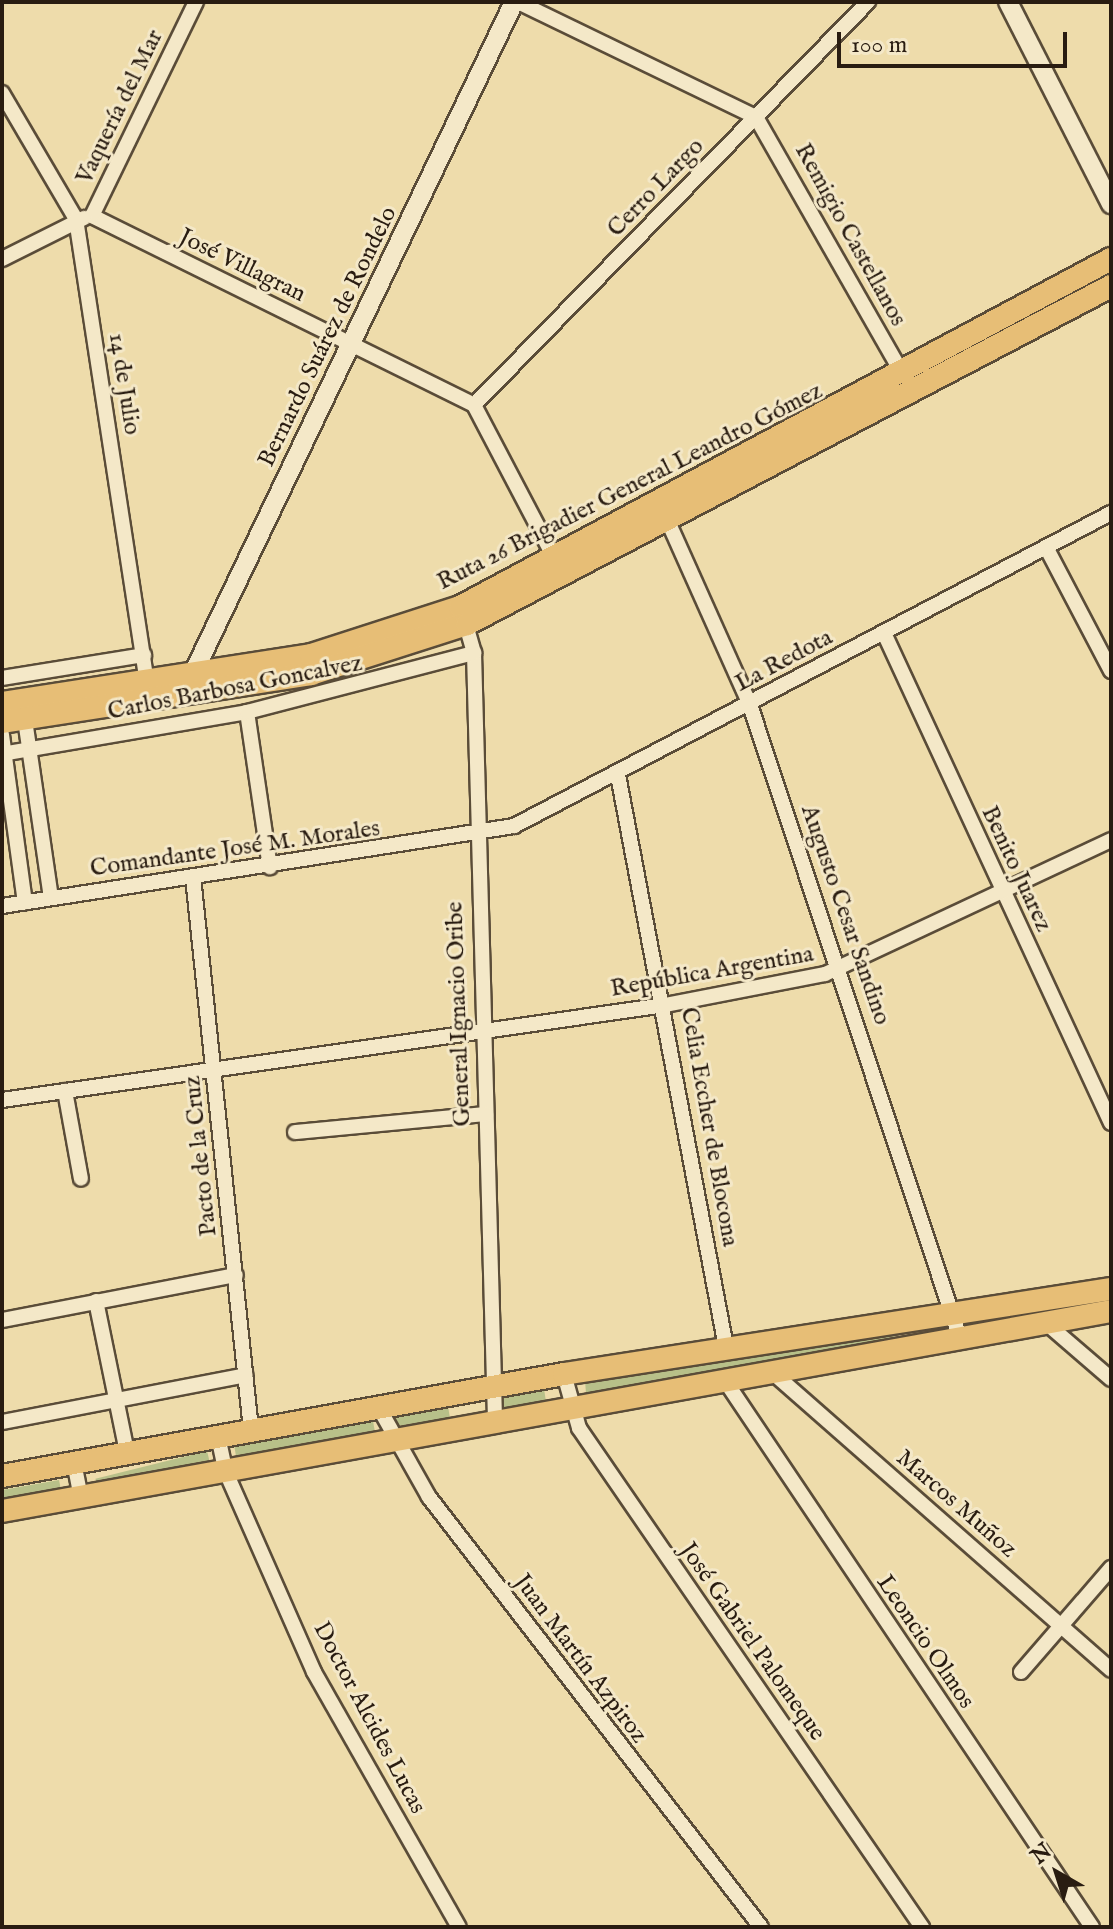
<!DOCTYPE html>
<html>
<head>
<meta charset="utf-8">
<style>
	body { margin:0 }
	#map { position:relative; width:1113px; height:1929px; overflow:hidden; background:#eedcab; font-family:"IM FELL English",serif }
	div>[style] { position:absolute }
	[style*='--x'] { left:calc(var(--x)*1px); top:calc(var(--y)*1px); width:calc(var(--w)*1px); rotate:calc(var(--a)*1deg) }
	.green>* { inset:0; background:#b8c089; transform-origin:0 0 }
	.roads { filter:drop-shadow(2px 0 #5a4c38) drop-shadow(-2px 0 #5a4c38) drop-shadow(0 2px #5a4c38) drop-shadow(0 -2px #5a4c38) }
	.minor>* { height:14px; margin:-7px; padding:0 7px; transform-origin:7px; border-radius:7px; background:#f4e8c8 }
	.tertiary>* { height:18px; margin:-9px; padding:0 9px; transform-origin:9px; border-radius:9px; background:#f4e8c8 }
	.primary>* { height:22px; margin:-11px; padding:0 11px; transform-origin:11px; border-radius:11px; background:#e7be76 }
	span { translate:-50% -50%; white-space:nowrap; text-align:center; line-height:1.15; -webkit-text-stroke:6px #f4e8c8; paint-order:stroke }
	.street-label { font-size:24px; color:#291c11 }
	.frame { position:absolute; inset:0; border:4px solid #291c11; pointer-events:none }
	.north { position:absolute; left:1017px; top:1833px; width:80px; height:80px; -webkit-text-stroke:6px #f4e8c8; paint-order:stroke; rotate:321deg; font-size:22px; font-weight:700; line-height:32px; text-align:center; color:#291c11 }
	.north::after { content:''; display:block; margin:auto; width:28px; height:36px; background:#291c11; clip-path:polygon(50% 0,100% 100%,50% 72%,0 100%) }
	.scale { position:absolute; left:837px; top:32px; width:230px; height:36px; box-sizing:border-box; border:4px solid #291c11; border-top:0; padding-left:10px; font-size:24px; line-height:28px; white-space:nowrap; color:#291c11; -webkit-text-stroke:6px #f4e8c8; paint-order:stroke }
</style>
</head>
<body>
<div id="map">
	<div class="green">
		<i style="clip-path:polygon(939px 1326px,807px 1357px,586px 1393px,585px 1381px)"></i>
		<i style="left:544px;top:1389px;width:12px;height:48px;rotate:81deg"></i>
		<i style="left:448px;top:1406px;width:12px;height:54px;rotate:81deg"></i>
		<i style="left:373px;top:1421px;width:11px;height:141px;rotate:80deg"></i>
		<i style="left:207px;top:1451px;width:12px;height:115px;rotate:76deg"></i>
		<i style="clip-path:polygon(59px 1480px,61px 1490px,2px 1502px,2px 1490px)"></i>
	</div>
	<div class="roads">
		<div class="minor">
			<i style="--x:518;--y:2;--w:264;--a:25.8"></i>
			<i style="--x:756;--y:117;--w:297;--a:60.3"></i>
			<i style="--x:2;--y:93;--w:146;--a:59.6"></i>
			<i style="--x:76;--y:219;--w:474;--a:81.3"></i>
			<i style="--x:92;--y:216;--w:426;--a:26.3"></i>
			<i style="--x:474;--y:405;--w:174;--a:62.3"></i>
			<i style="--x:92;--y:216;--w:238;--a:-64.1"></i>
			<i style="--x:2;--y:259;--w:92;--a:-26.6"></i>
			<i style="--x:474;--y:405;--w:564;--a:-45.65"></i>
			<i style="--x:666;--y:517;--w:206;--a:65.9"></i>
			<i style="--x:750;--y:705;--w:664;--a:71.65"></i>
			<i style="--x:1046;--y:547;--w:140;--a:62.3"></i>
			<i style="--x:464;--y:618;--w:36;--a:74"></i>
			<i style="--x:474;--y:653;--w:768;--a:88.43"></i>
			<i style="--x:884;--y:633;--w:540;--a:65.14"></i>
			<i style="--x:2;--y:678;--w:144;--a:-9.2"></i>
			<i style="--x:247;--y:712;--w:157;--a:81.6"></i>
			<i style="--x:24;--y:713;--w:187;--a:81.7"></i>
			<i style="--x:2;--y:735;--w:169;--a:82.2"></i>
			<i style="--x:2;--y:754;--w:249;--a:-9.7"></i>
			<i style="--x:247;--y:712;--w:235;--a:-14.6"></i>
			<i style="--x:618;--y:775;--w:582;--a:79.31"></i>
			<i style="--x:193;--y:877;--w:556;--a:84.01"></i>
			<i style="--x:2;--y:906;--w:518;--a:-8.88"></i>
			<i style="--x:514;--y:826;--w:674;--a:-27.67"></i>
			<i style="--x:65;--y:1091;--w:89;--a:79.7"></i>
			<i style="--x:2;--y:1100;--w:670;--a:-8.15"></i>
			<i style="--x:665;--y:1005;--w:163;--a:-11"></i>
			<i style="--x:825;--y:974;--w:316;--a:-25.1"></i>
			<i style="--x:295;--y:1132;--w:192;--a:-5.4"></i>
			<i style="--x:96;--y:1301;--w:154;--a:78.4"></i>
			<i style="--x:2;--y:1320;--w:238;--a:-10.9"></i>
			<i style="--x:1045;--y:1322;--w:87;--a:40.8"></i>
			<i style="--x:772;--y:1372;--w:451;--a:41.3"></i>
			<i style="--x:564;--y:1374;--w:56;--a:74.5"></i>
			<i style="--x:579;--y:1428;--w:606;--a:55.5"></i>
			<i style="--x:724;--y:1379;--w:660;--a:56.12"></i>
			<i style="--x:379;--y:1408;--w:102;--a:60.7"></i>
			<i style="--x:429;--y:1497;--w:543;--a:52.33"></i>
			<i style="--x:2;--y:1422;--w:248;--a:-10.9"></i>
			<i style="--x:218;--y:1436;--w:35;--a:78"></i>
			<i style="--x:225;--y:1470;--w:221;--a:66.2"></i>
			<i style="--x:314;--y:1672;--w:293;--a:60.4"></i>
			<i style="--x:74;--y:1462;--w:36;--a:79"></i>
			<i style="--x:1021;--y:1672;--w:138;--a:-49.1"></i>
		</div>
		<div class="tertiary">
			<i style="--x:1008;--y:2;--w:227;--a:63"></i>
			<i style="--x:189;--y:682;--w:754;--a:-64.45"></i>
		</div>
		<div class="primary">
			<i style="--x:2;--y:703;--w:313;--a:-8.8"></i>
			<i style="--x:311;--y:655;--w:157;--a:-17.9"></i>
			<i style="--x:460;--y:607;--w:738;--a:-28.13"></i>
			<i style="--x:2;--y:722;--w:313;--a:-8.8"></i>
			<i style="--x:311;--y:674;--w:164;--a:-17.8"></i>
			<i style="--x:467;--y:624;--w:727;--a:-27.69"></i>
			<i style="--x:2;--y:1476;--w:571;--a:-10.29"></i>
			<i style="--x:564;--y:1374;--w:554;--a:-8.83"></i>
			<i style="--x:2;--y:1511;--w:1127;--a:-10.22"></i>
		</div>
	</div>
	<div class="street-label">
		<span style="left:120px;top:107px;rotate:-64deg">Vaquería del Mar</span>
		<span style="left:656px;top:188px;rotate:-46deg">Cerro Largo</span>
		<span style="left:850px;top:235px;rotate:61deg">Remigio Castellanos</span>
		<span style="left:242px;top:266px;rotate:26deg">José Villagran</span>
		<span style="left:328px;top:337px;rotate:-64deg">Bernardo Suárez de Rondelo</span>
		<span style="left:124px;top:384px;rotate:81deg">14 de Julio</span>
		<span style="left:630px;top:487px;rotate:-27deg">Ruta 26 Brigadier General Leandro Gómez</span>
		<span style="left:784px;top:661px;rotate:-28deg">La Redota</span>
		<span style="left:235px;top:688px;rotate:-11deg">Carlos Barbosa Goncalvez</span>
		<span style="left:235px;top:849px;rotate:-8deg">Comandante José M. Morales</span>
		<span style="left:1016px;top:869px;rotate:65deg">Benito Juarez</span>
		<span style="left:845px;top:915px;rotate:71deg">Augusto Cesar Sandino</span>
		<span style="left:712px;top:972px;rotate:-10deg">República Argentina</span>
		<span style="left:459px;top:1014px;rotate:-92deg">General Ignacio Oribe</span>
		<span style="left:709px;top:1127px;rotate:80deg">Celia Eccher de Blocona</span>
		<span style="left:201px;top:1156px;rotate:-96deg">Pacto de la Cruz</span>
		<span style="left:956px;top:1504px;rotate:41deg">Marcos Muñoz</span>
		<span style="left:752px;top:1642px;rotate:55deg">José Gabriel Palomeque</span>
		<span style="left:925px;top:1642px;rotate:56deg">Leoncio Olmos</span>
		<span style="left:580px;top:1659px;rotate:53deg">Juan Martín Azpiroz</span>
		<span style="left:369px;top:1718px;rotate:62deg">Doctor Alcides Lucas</span>
	</div>
	<div class="frame"></div>
	<div class="north">N</div>
	<div class="scale">100 m</div>
</div>
</body>
</html>
